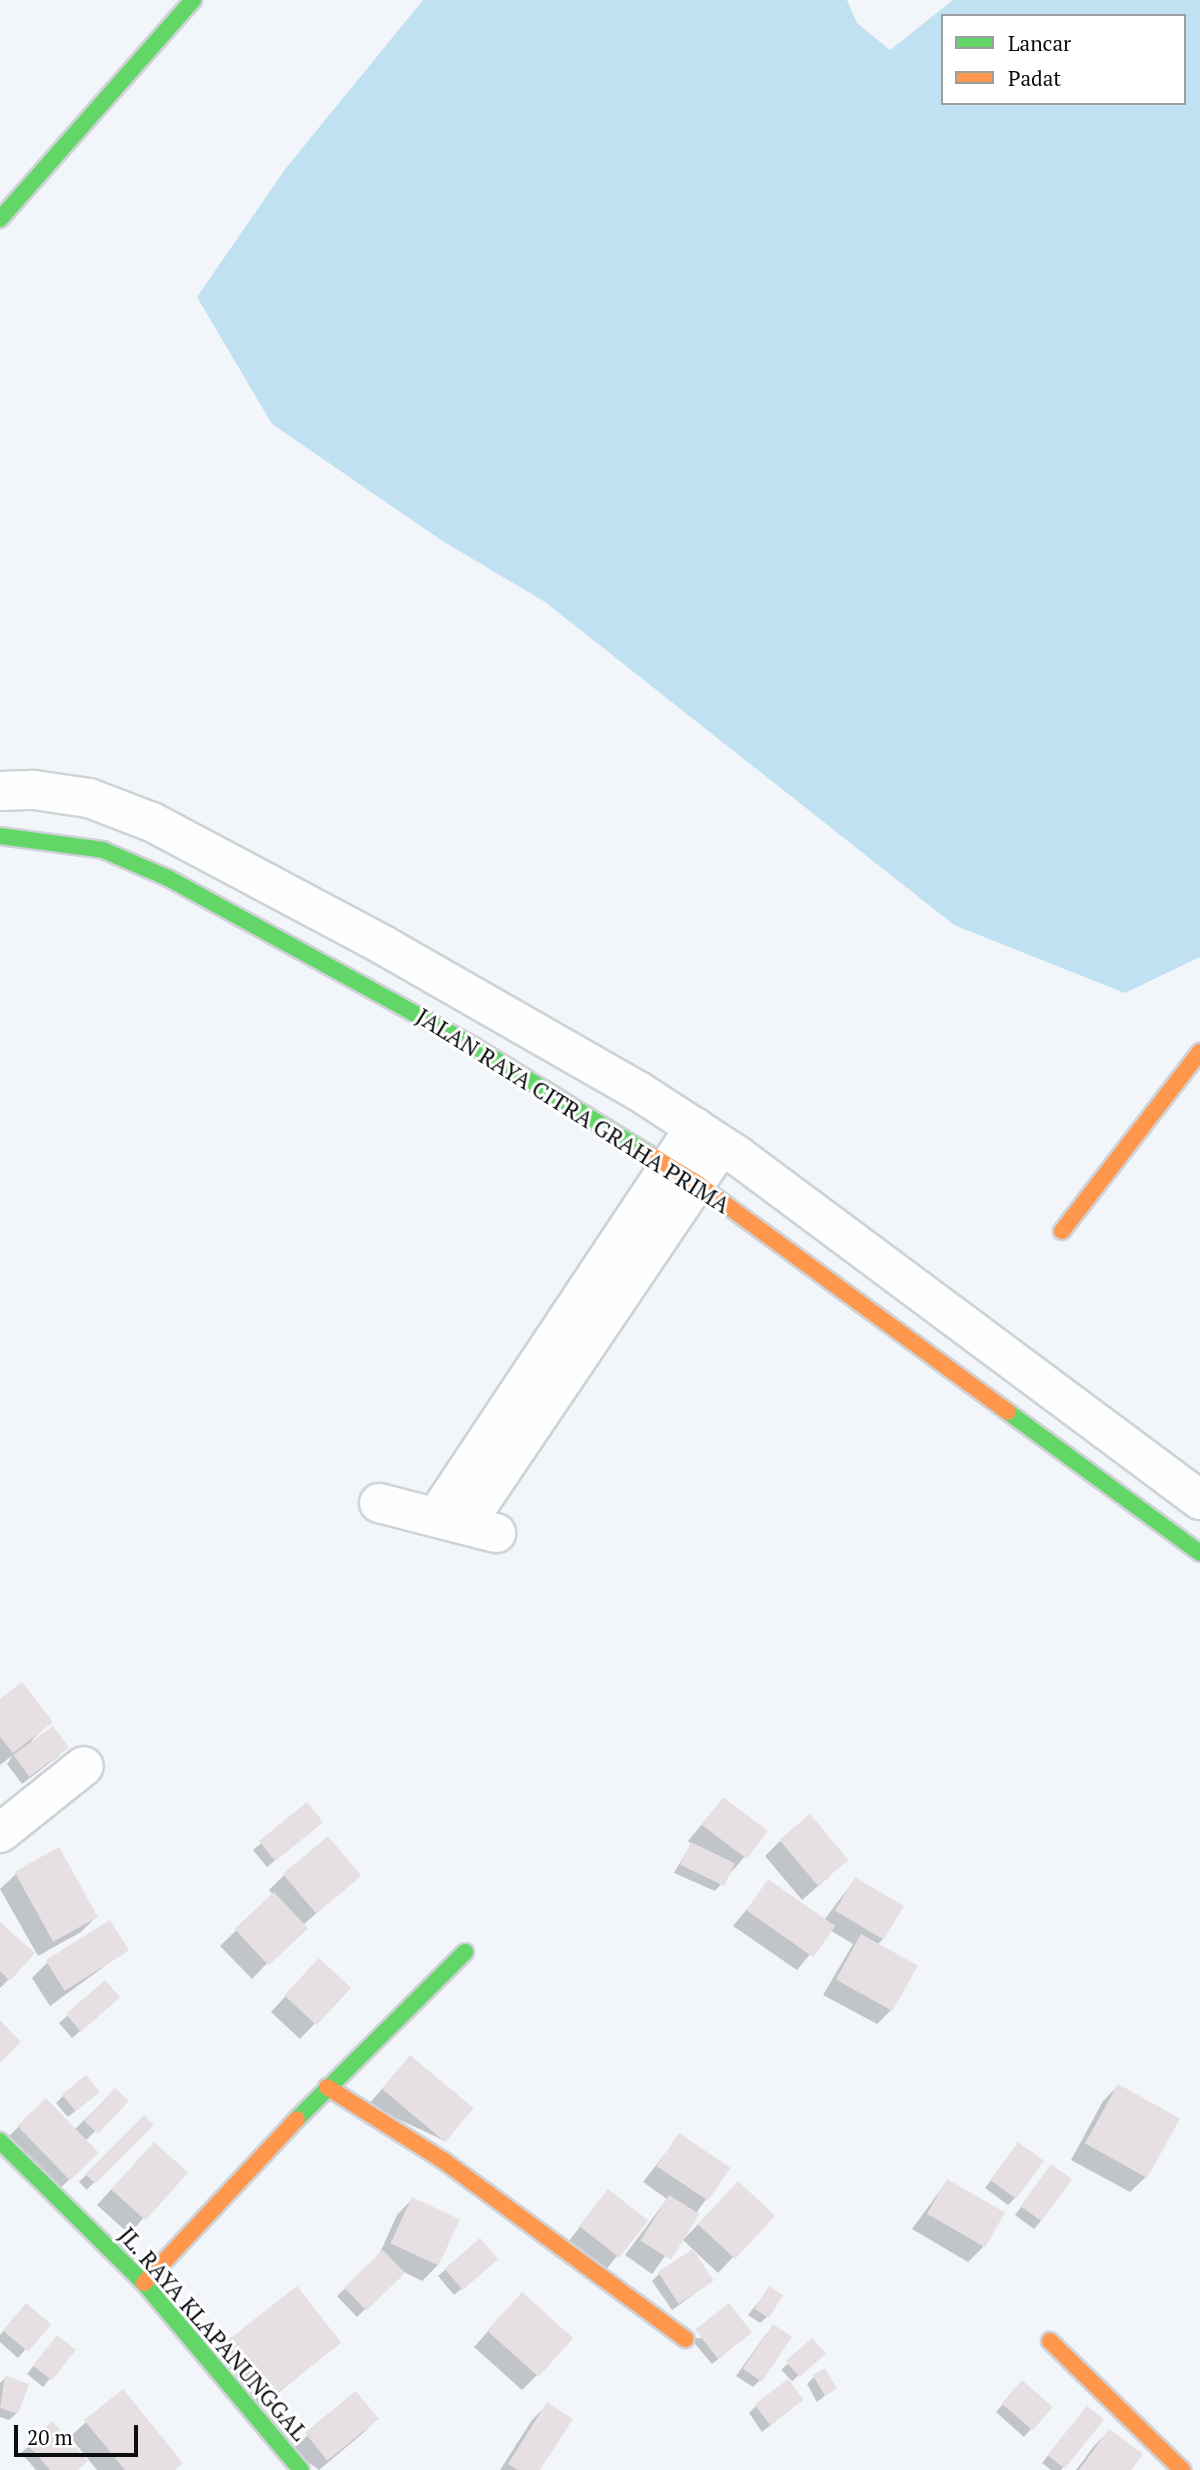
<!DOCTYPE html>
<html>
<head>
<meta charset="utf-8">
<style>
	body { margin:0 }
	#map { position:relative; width:1200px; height:2470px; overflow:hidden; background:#f2f6fb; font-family:"PT Serif",serif }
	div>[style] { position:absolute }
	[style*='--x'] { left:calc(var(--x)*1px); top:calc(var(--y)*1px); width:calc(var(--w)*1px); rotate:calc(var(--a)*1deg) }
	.water>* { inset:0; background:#c0e1f1 }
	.shadow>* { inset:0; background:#0003; transform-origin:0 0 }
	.building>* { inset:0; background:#e7e0e2; transform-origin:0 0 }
	.roads { filter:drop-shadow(2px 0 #cfd2d6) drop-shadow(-2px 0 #cfd2d6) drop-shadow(0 2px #cfd2d6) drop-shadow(0 -2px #cfd2d6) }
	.street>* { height:38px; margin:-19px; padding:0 19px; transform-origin:19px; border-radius:19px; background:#fdfefe }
	.fast>* { height:16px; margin:-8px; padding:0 8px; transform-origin:8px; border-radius:8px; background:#63d668 }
	.slow>* { height:16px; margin:-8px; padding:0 8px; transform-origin:8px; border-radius:8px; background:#ff974d }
	span { translate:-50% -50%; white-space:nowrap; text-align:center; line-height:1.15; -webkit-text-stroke:6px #fff; paint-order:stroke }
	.street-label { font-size:23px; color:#0b0d10 }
	.legend { position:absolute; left:941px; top:14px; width:245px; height:91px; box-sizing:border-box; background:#fff; border:2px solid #9d9e9f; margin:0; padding:9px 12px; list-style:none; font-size:21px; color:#0b0d10 }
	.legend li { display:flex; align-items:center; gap:14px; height:35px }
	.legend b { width:35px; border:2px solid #9d9e9f }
	.scale { position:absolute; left:14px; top:2425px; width:124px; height:32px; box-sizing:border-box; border:4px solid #0b0d10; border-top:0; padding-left:9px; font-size:21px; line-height:24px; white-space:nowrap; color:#0b0d10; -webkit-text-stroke:5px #fff; paint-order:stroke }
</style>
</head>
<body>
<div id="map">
	<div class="water">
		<i style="clip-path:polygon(evenodd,423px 0,847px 0,857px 23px,890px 50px,953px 0,1200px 0,1200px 957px,1125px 993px,954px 925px,545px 602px,441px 540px,272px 424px,197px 297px,286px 168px,423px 0,943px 16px,1184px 16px,1184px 103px,943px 103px,943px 16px)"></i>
	</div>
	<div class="shadow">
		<i style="clip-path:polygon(0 1701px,50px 1722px,31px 1741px,60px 1755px,22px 1784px,7px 1764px,13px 1755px,0 1765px)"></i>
		<i style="clip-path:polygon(723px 1799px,766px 1832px,715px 1891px,674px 1873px,691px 1844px,688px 1841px)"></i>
		<i style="clip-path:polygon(307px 1805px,313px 1829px,267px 1867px,253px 1850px)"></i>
		<i style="clip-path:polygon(780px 1841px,831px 1875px,802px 1900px,765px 1856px)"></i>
		<i style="clip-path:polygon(16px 1874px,96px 1917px,81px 1932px,38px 1956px,0 1889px)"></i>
		<i style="clip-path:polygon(284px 1875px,359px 1876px,303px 1925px,252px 1979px,220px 1946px,273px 1895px,269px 1890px)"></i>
		<i style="clip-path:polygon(855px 1879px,884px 1938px,877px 1945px,892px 2009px,877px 2024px,823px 1995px,853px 1944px,830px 1930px,797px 1970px,733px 1926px,769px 1882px,824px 1920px)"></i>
		<i style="clip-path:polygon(0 1924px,9px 1979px,0 1988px)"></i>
		<i style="clip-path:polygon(127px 1950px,50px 2006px,32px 1978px,47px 1963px)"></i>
		<i style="clip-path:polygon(304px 1976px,348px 1988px,300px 2039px,271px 2012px)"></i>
		<i style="clip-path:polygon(111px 2005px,72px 2038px,59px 2023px,67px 2016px)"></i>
		<i style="clip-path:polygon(410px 2057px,445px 2141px,368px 2105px)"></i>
		<i style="clip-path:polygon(1118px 2086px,1146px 2177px,1130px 2192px,1071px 2160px,1103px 2101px)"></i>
		<i style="clip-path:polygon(115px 2090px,126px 2101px,85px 2141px,97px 2153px,53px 2195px,3px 2142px,46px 2100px,75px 2129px)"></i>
		<i style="clip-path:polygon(63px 2096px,90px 2099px,68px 2117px,56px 2103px)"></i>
		<i style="left:144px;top:2117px;width:11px;height:92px;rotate:45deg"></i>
		<i style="clip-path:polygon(679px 2136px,728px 2169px,652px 2274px,625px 2255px,667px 2199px,643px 2182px)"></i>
		<i style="clip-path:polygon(1018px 2144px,1015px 2198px,1008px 2205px,985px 2188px)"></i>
		<i style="clip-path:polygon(139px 2159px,185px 2173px,129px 2234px,97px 2205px)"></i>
		<i style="clip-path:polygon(1051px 2166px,1041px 2221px,1034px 2229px,1015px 2215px)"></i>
		<i style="clip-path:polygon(947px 2181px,983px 2247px,968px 2262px,912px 2229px)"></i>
		<i style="left:608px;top:2191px;width:47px;height:67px;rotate:38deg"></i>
		<i style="clip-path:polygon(723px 2198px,772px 2216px,718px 2273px,683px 2240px)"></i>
		<i style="clip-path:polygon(412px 2199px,438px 2265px,422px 2281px,404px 2272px,357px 2317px,337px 2296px,378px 2257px,397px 2215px)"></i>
		<i style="clip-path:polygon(488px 2267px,454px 2295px,438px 2276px,446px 2269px)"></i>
		<i style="clip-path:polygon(659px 2274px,712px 2281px,672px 2310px,652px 2281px)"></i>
		<i style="clip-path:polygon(769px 2289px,768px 2316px,760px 2323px,748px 2315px)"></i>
		<i style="clip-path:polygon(507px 2310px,537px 2375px,522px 2390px,474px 2347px)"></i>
		<i style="clip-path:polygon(19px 2312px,25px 2350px,18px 2358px,0 2342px,0 2335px)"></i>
		<i style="clip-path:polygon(766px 2334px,760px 2380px,753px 2387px,736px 2376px)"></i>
		<i style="clip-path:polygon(690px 2338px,743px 2339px,712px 2364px)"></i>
		<i style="left:812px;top:2341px;width:16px;height:42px;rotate:47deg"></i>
		<i style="clip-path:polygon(227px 2343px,339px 2343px,255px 2412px,212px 2358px)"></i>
		<i style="clip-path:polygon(50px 2345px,73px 2351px,43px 2387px,27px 2374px)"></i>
		<i style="clip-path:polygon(6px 2377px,17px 2413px,9px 2420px,0 2417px,0 2383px)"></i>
		<i style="clip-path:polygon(814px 2377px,835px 2388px,817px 2402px,807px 2384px)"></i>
		<i style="clip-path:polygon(1015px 2390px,1031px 2429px,1024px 2437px,996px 2412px)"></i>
		<i style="clip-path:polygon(356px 2393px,377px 2419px,362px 2434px,319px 2470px,291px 2450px)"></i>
		<i style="clip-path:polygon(802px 2400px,762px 2432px,749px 2413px,756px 2406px)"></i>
		<i style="clip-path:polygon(547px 2405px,538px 2470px,500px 2470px,532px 2420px)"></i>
		<i style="clip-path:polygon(1080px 2416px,1102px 2420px,1061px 2470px,1051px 2470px,1042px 2463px)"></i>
		<i style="clip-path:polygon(86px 2422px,174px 2470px,97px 2470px,70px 2437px)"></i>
		<i style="clip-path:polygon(52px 2423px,76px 2470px,36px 2470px,21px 2453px)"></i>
		<i style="clip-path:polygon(1109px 2431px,1129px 2470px,1076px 2470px,1094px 2446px)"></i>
	</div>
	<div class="building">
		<i style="clip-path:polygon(22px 1682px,53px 1722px,13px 1753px,0 1737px,0 1699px)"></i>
		<i style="left:53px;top:1726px;width:27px;height:49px;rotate:54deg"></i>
		<i style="left:723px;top:1797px;width:56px;height:35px;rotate:37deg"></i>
		<i style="left:307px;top:1802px;width:26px;height:62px;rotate:51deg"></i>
		<i style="left:810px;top:1814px;width:60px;height:40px;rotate:50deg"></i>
		<i style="left:328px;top:1836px;width:52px;height:59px;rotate:50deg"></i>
		<i style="left:691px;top:1842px;width:49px;height:25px;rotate:26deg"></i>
		<i style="left:59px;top:1847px;width:80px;height:51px;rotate:61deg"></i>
		<i style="left:855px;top:1877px;width:57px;height:39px;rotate:31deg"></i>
		<i style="left:768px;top:1879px;width:82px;height:38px;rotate:35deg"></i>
		<i style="left:274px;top:1892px;width:50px;height:54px;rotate:47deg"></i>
		<i style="left:110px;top:1920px;width:36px;height:76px;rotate:58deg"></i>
		<i style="clip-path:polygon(0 1922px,35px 1953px,10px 1981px,0 1971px)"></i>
		<i style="left:861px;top:1934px;width:65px;height:52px;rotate:29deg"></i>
		<i style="left:319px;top:1958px;width:44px;height:51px;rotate:43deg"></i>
		<i style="left:105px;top:1980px;width:23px;height:52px;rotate:49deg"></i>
		<i style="clip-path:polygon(0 2020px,21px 2042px,0 2063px)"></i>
		<i style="left:410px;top:2055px;width:83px;height:44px;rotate:40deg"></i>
		<i style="left:86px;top:2075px;width:22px;height:31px;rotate:51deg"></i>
		<i style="left:1118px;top:2084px;width:71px;height:68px;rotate:29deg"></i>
		<i style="left:115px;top:2088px;width:19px;height:45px;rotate:43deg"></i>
		<i style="left:46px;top:2098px;width:76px;height:40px;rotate:46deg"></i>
		<i style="left:144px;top:2115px;width:14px;height:83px;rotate:45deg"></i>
		<i style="left:679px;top:2133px;width:62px;height:40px;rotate:34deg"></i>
		<i style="left:154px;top:2142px;width:46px;height:64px;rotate:42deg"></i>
		<i style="left:1018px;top:2142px;width:32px;height:47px;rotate:36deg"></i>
		<i style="left:1051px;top:2164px;width:26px;height:52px;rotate:36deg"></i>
		<i style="left:947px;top:2179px;width:67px;height:40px;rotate:30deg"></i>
		<i style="left:738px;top:2181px;width:51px;height:59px;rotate:43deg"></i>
		<i style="left:608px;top:2189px;width:51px;height:47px;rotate:38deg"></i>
		<i style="left:669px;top:2195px;width:36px;height:54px;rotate:32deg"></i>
		<i style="left:412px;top:2197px;width:53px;height:51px;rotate:25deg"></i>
		<i style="left:480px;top:2238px;width:28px;height:47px;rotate:49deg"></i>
		<i style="left:693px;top:2249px;width:38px;height:42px;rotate:57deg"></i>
		<i style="left:383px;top:2250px;width:32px;height:54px;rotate:46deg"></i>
		<i style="left:297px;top:2286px;width:72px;height:90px;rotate:52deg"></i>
		<i style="left:769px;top:2286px;width:17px;height:27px;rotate:33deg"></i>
		<i style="left:522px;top:2292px;width:69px;height:52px;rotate:42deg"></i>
		<i style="left:26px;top:2303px;width:33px;height:36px;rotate:40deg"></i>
		<i style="left:729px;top:2303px;width:37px;height:43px;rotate:52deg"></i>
		<i style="left:773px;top:2324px;width:23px;height:54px;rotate:34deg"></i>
		<i style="left:57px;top:2335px;width:24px;height:39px;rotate:38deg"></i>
		<i style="left:812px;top:2338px;width:21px;height:35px;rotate:49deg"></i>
		<i style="left:825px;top:2368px;width:24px;height:14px;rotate:60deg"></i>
		<i style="clip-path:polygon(5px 2375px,29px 2384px,18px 2414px,0 2408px)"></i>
		<i style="left:788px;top:2379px;width:26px;height:42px;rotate:53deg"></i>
		<i style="left:1022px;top:2380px;width:41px;height:31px;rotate:41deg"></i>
		<i style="clip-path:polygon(123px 2389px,183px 2463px,175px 2470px,125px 2470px,84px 2420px)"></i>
		<i style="left:356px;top:2391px;width:36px;height:66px;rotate:51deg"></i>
		<i style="clip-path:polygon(547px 2402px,573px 2419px,540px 2470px,518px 2470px,508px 2464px)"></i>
		<i style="left:1087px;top:2406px;width:22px;height:63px;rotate:39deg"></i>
		<i style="clip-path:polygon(52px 2421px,88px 2461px,78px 2470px,50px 2470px,27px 2444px)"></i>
		<i style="clip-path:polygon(1109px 2429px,1143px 2454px,1131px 2470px,1079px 2470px)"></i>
	</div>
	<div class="roads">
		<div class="street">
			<i style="--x:0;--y:791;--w:34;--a:-2"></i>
			<i style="--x:34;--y:790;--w:56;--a:8.3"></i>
			<i style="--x:89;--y:798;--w:67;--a:20.9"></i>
			<i style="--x:152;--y:822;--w:262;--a:28"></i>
			<i style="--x:383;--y:945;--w:296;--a:29.8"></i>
			<i style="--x:640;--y:1092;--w:117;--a:33.1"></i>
			<i style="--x:738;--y:1156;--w:576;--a:36.67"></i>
			<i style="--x:379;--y:1503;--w:121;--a:14.4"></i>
			<i style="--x:436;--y:1517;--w:468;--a:-56.4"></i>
			<i style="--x:465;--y:1525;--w:445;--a:-56"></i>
			<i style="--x:0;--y:1833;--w:107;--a:-38.6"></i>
		</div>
		<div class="fast">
			<i style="--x:0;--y:219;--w:292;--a:-48.6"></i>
			<i style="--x:0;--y:836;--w:104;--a:7.7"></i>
			<i style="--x:103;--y:850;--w:71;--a:23.3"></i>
			<i style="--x:168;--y:878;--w:349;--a:28.8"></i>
			<i style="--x:474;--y:1046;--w:206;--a:31.7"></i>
			<i style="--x:1008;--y:1412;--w:238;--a:36.3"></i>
			<i style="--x:297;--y:2119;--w:237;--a:-44.8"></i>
			<i style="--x:0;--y:2141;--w:202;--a:44.6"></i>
			<i style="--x:144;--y:2283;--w:244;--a:50"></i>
		</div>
		<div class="slow">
			<i style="--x:649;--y:1154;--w:54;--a:31.3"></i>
			<i style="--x:695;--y:1182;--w:388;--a:36.3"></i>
			<i style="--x:1062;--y:1231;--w:226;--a:-52.4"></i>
			<i style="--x:327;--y:2087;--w:138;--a:32.3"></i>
			<i style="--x:444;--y:2161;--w:300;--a:36.4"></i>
			<i style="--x:144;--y:2283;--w:224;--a:-47"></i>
			<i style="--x:1050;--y:2341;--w:185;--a:44.3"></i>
		</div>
	</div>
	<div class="street-label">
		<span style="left:573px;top:1111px;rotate:32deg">JALAN RAYA CITRA GRAHA PRIMA</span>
		<span style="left:213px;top:2334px;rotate:49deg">JL. RAYA KLAPANUNGGAL</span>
	</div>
	<ul class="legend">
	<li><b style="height:9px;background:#63d668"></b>Lancar</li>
	<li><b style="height:9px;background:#ff974d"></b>Padat</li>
	</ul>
	<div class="scale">20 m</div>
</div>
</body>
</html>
